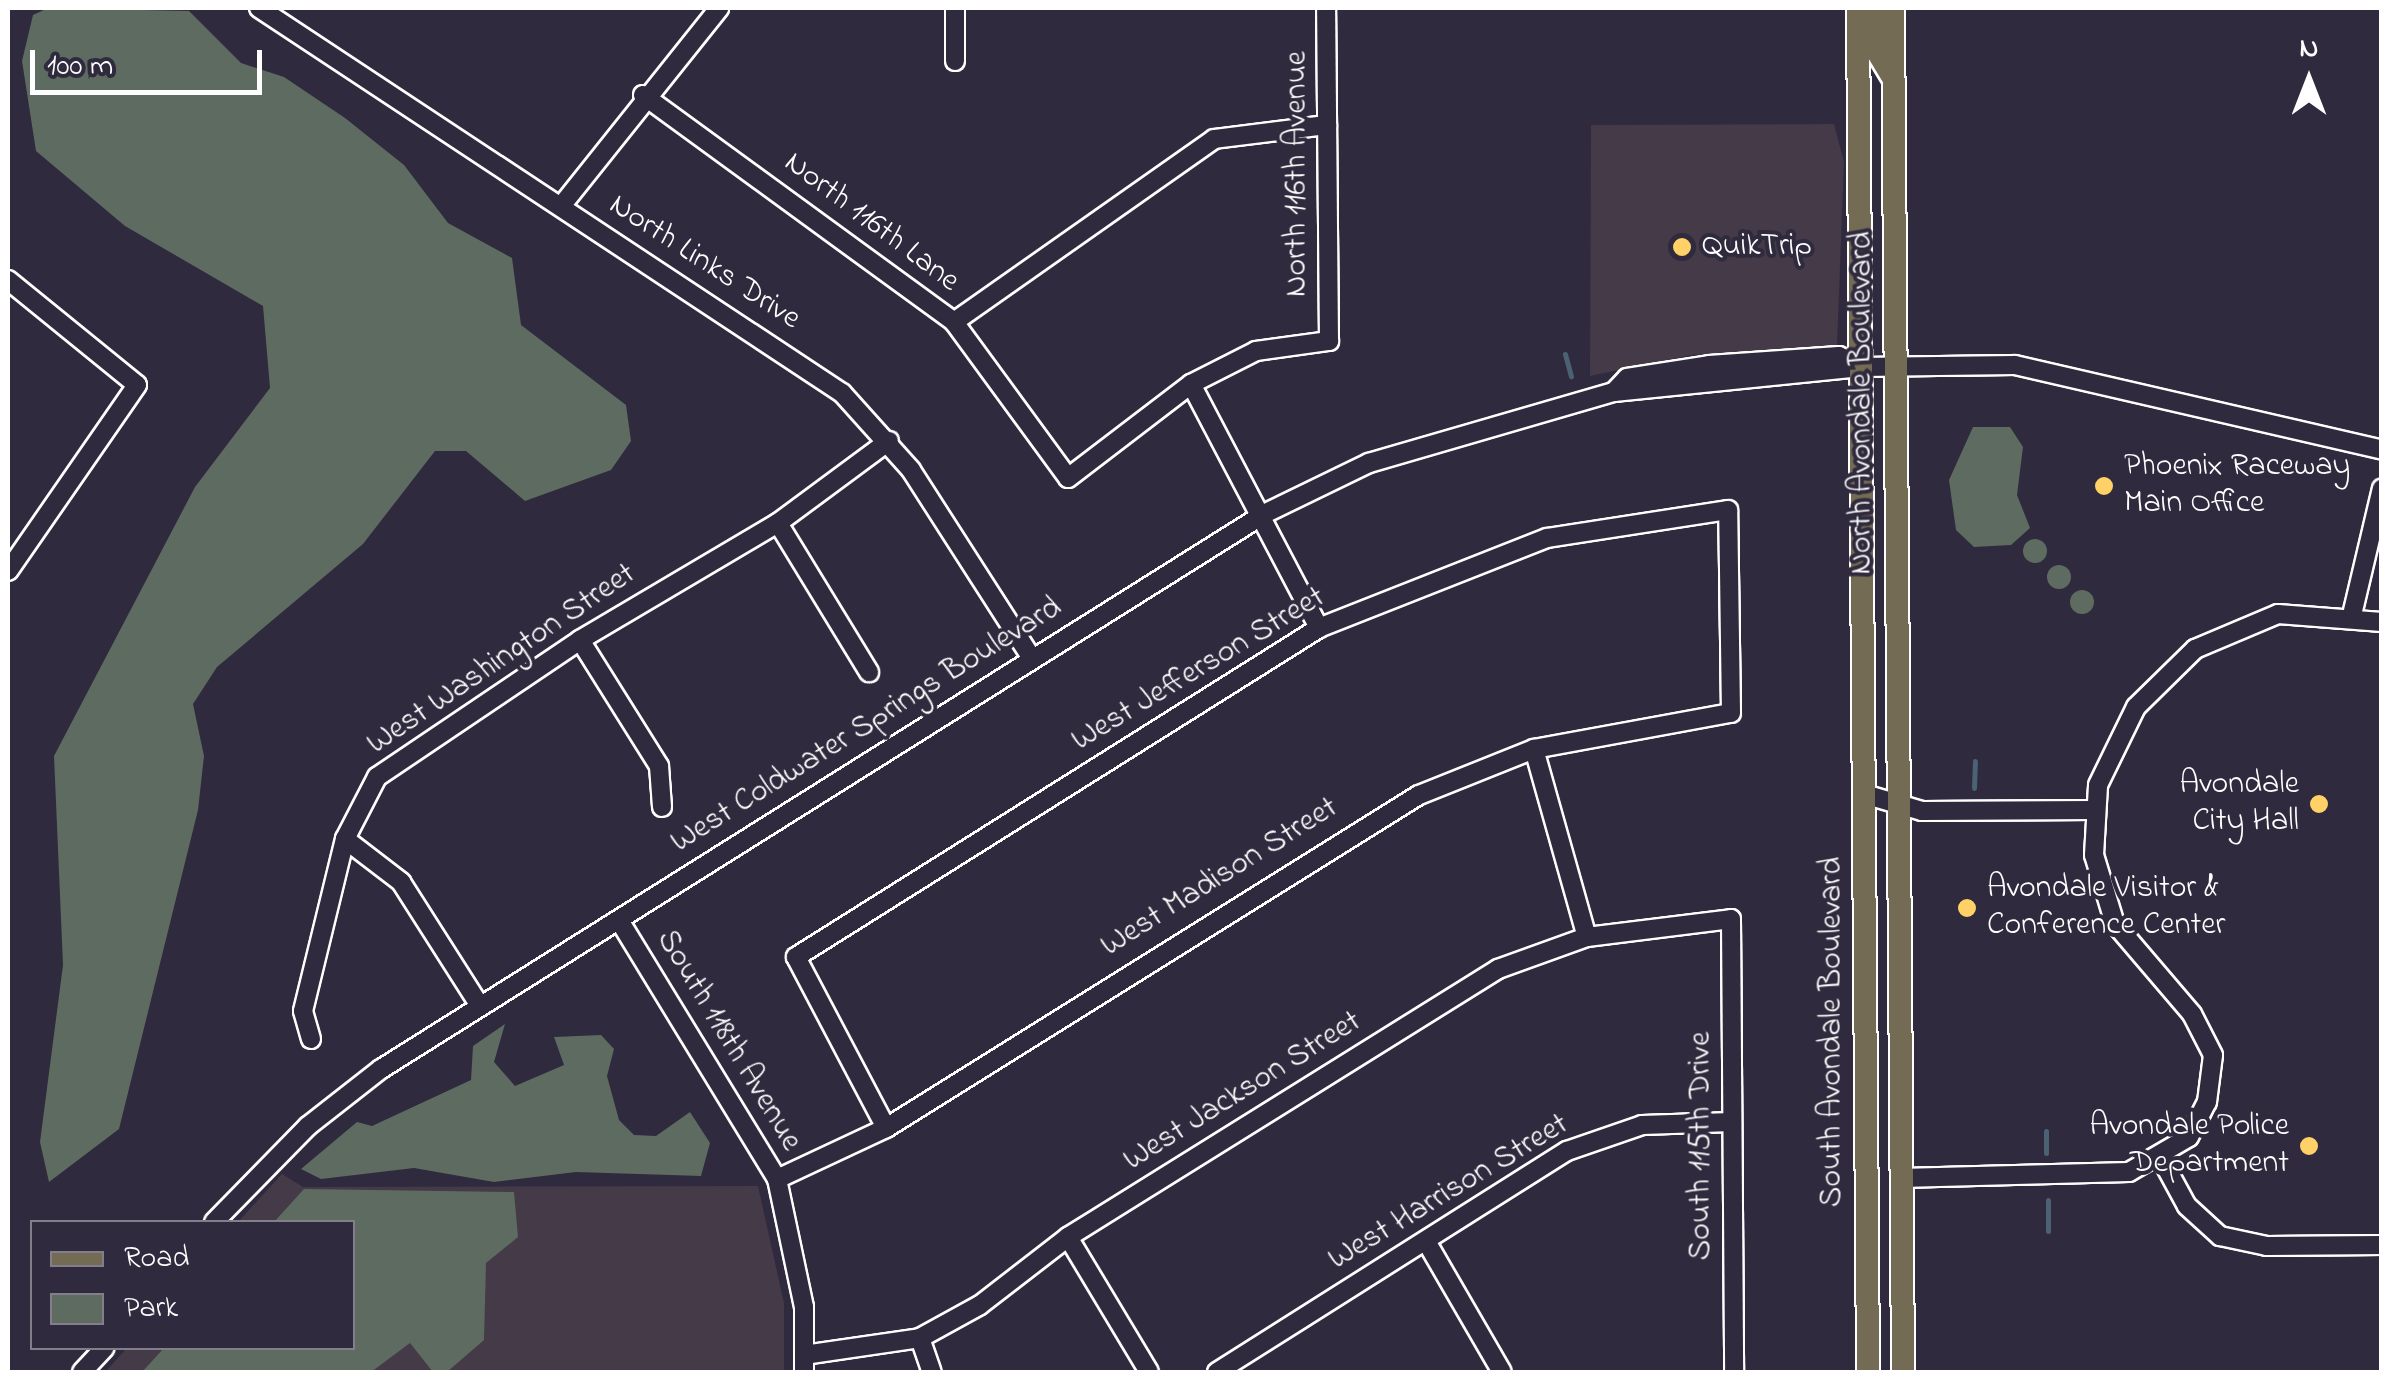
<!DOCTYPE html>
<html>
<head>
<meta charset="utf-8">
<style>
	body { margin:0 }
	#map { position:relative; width:2389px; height:1380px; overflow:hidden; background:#2f2a3d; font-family:"Indie Flower",sans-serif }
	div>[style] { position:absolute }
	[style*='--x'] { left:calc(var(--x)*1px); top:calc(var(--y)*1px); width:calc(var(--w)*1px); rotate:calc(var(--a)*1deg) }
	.built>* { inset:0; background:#443a48 }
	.green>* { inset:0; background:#5e6b61 }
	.round { border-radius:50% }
	.stream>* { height:5px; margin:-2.5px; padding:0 2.5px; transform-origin:2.5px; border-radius:2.5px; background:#4b6275 }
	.roads { filter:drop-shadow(2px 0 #fff) drop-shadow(-2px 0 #fff) drop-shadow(0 2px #fff) drop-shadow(0 -2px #fff) }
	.minor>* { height:18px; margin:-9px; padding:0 9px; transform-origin:9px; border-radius:9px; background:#2f2a3d }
	.major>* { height:22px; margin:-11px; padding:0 11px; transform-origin:11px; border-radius:11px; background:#746b55 }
	.dots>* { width:28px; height:28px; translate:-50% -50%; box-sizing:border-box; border:5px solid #2f2a3d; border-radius:50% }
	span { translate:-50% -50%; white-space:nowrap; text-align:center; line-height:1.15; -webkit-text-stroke:8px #2f2a3d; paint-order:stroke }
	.street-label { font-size:32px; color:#fff }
	.poi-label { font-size:32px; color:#fff }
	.left { translate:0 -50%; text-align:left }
	.right { translate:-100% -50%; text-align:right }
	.frame { position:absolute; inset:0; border:10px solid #fff; pointer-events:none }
	.legend { position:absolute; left:30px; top:1220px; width:325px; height:130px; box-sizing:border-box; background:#2f2a3d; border:2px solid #827f8b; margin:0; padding:12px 18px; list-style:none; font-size:30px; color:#fff }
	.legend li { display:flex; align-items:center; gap:20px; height:50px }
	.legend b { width:50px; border:2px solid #827f8b }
	.north { position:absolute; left:2259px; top:30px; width:100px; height:100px; -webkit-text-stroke:8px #2f2a3d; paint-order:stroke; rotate:0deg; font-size:28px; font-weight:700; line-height:40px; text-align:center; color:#fff }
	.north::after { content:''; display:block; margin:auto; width:35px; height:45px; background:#fff; clip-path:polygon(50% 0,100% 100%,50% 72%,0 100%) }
	.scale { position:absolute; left:30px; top:50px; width:232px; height:45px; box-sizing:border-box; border:5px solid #fff; border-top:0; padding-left:12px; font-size:30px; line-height:35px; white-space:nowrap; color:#fff; -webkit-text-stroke:8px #2f2a3d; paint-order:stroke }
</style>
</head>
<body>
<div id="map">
	<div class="built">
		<i style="clip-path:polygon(1834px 124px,1844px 162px,1837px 346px,1691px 355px,1590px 376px,1591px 125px)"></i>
		<i style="clip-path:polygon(282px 1174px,303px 1187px,758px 1186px,784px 1303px,784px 1372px,105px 1372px,127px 1348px,352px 1348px,352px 1222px,238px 1222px)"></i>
	</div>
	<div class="green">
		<i style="clip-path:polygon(48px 8px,189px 11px,241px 63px,284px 77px,345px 118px,404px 165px,448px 223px,512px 258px,521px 325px,626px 405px,631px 441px,611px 470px,525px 501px,466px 451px,435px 451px,363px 544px,217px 667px,193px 704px,204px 756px,198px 810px,119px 1129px,49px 1182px,40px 1142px,63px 965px,54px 756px,195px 487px,270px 388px,263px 306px,125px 226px,36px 151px,22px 61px,33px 15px)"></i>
		<i style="clip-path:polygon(1973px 427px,2010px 427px,2023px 447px,2017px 495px,2030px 528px,2011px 545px,1974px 547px,1956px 530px,1949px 480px)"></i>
		<i class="round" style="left:2023px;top:539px;width:24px;height:24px"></i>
		<i class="round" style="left:2047px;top:565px;width:24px;height:24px"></i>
		<i class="round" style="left:2070px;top:590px;width:24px;height:24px"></i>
		<i style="clip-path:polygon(505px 1024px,494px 1062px,515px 1086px,564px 1065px,554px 1037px,601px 1035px,614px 1049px,607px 1076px,619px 1120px,634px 1135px,656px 1136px,690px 1112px,710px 1143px,701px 1176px,576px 1172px,494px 1182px,414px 1168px,321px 1179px,301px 1169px,357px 1122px,372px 1126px,471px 1080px,473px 1046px)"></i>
		<i style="clip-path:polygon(304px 1189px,514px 1192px,518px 1237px,486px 1263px,484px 1340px,447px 1372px,433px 1372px,410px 1343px,371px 1372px,142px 1372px,164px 1348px,352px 1348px,352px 1222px,274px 1222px)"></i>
	</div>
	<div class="stream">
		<i style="--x:1565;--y:354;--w:23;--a:75"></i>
		<i style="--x:1974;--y:788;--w:27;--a:-88"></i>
		<i style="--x:2046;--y:1131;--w:22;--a:90"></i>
		<i style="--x:2048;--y:1200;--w:31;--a:90"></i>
	</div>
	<div class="roads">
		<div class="minor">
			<i style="--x:259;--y:8;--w:699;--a:33.44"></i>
			<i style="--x:842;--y:393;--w:103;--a:48.1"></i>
			<i style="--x:911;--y:470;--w:222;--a:57.3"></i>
			<i style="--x:955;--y:8;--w:53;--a:90"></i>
			<i style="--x:643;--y:95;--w:385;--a:36.1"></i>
			<i style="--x:954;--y:322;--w:193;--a:53.8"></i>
			<i style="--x:1068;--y:478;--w:155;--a:-37.4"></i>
			<i style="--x:1191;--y:384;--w:73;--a:-26.9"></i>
			<i style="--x:1256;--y:351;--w:74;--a:-7.8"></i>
			<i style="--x:1329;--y:341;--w:333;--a:-90.5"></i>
			<i style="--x:562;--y:205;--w:252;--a:-51.4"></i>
			<i style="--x:8;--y:280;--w:166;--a:39.1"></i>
			<i style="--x:137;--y:385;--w:226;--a:124.7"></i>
			<i style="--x:954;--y:322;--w:318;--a:-35.1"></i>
			<i style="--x:1214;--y:139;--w:114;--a:-7.1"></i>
			<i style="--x:1191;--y:384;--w:276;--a:62.3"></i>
			<i style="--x:1614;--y:392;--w:19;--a:-47"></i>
			<i style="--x:1627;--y:378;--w:83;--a:-9"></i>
			<i style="--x:1709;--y:365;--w:130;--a:-4"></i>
			<i style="--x:1839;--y:356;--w:25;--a:27"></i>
			<i style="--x:778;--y:523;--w:175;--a:58.6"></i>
			<i style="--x:2352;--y:615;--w:130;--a:-76.7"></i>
			<i style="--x:580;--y:640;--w:149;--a:57.9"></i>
			<i style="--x:659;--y:766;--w:41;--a:85.8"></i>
			<i style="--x:1534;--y:749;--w:195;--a:74.3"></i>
			<i style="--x:1864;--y:794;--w:60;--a:16.3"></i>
			<i style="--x:1922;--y:811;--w:171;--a:-0.3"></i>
			<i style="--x:345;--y:839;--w:71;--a:37.5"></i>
			<i style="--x:401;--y:882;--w:147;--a:57.5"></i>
			<i style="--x:619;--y:920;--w:303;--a:58.6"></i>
			<i style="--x:777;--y:1179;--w:131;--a:78.1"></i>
			<i style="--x:804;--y:1307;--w:65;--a:90"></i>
			<i style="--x:311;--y:1039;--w:29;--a:-106"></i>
			<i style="--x:303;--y:1011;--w:177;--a:-76.3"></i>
			<i style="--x:345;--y:839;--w:70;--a:-62.7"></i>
			<i style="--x:377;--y:777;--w:245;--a:-34"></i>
			<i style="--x:580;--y:640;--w:230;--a:-30.6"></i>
			<i style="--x:778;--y:523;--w:138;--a:-36.5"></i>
			<i style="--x:2162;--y:1160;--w:52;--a:61.5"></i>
			<i style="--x:2187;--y:1206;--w:45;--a:42.3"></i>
			<i style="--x:2220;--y:1236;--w:48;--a:12"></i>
			<i style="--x:2267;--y:1246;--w:115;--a:-0.5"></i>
			<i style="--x:1901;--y:1178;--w:228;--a:-1.5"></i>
			<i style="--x:2129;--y:1172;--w:69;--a:-30.3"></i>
			<i style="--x:2189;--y:1137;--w:39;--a:-63"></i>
			<i style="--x:2207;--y:1102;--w:47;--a:-82.7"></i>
			<i style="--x:2213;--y:1055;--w:46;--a:-117.1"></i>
			<i style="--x:2192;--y:1014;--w:118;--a:-130.5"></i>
			<i style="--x:2115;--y:924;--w:72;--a:-106.9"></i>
			<i style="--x:2094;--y:855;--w:70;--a:-86.7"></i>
			<i style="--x:2098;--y:785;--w:87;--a:-64"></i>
			<i style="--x:2136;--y:707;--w:83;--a:-44.5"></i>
			<i style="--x:2195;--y:649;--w:90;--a:-22.9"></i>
			<i style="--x:2278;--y:614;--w:104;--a:4.4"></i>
			<i style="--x:777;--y:1179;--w:120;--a:-25.1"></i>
			<i style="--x:886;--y:1128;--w:628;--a:-32"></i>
			<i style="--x:1419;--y:795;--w:124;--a:-21.8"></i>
			<i style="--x:1534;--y:749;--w:200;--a:-10.4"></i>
			<i style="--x:1731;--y:713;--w:203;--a:-90.8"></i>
			<i style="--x:1728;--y:510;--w:183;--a:171.2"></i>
			<i style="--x:1547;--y:538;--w:245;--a:158.5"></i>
			<i style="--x:1319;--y:628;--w:618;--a:147.83"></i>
			<i style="--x:796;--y:957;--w:193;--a:62.2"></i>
			<i style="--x:214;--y:1222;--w:134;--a:-45.6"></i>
			<i style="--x:308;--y:1126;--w:93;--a:-38"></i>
			<i style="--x:381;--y:1069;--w:1043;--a:-32.15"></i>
			<i style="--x:1264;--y:514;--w:117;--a:-25.9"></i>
			<i style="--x:1369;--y:463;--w:255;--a:-16.2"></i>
			<i style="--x:1614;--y:392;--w:248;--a:-5.8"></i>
			<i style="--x:1861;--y:367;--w:154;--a:-0.7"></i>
			<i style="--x:2015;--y:365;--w:377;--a:13"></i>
			<i style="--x:1068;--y:1237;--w:157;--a:59"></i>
			<i style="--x:1426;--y:1241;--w:151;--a:59.9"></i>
			<i style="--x:920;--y:1338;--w:36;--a:71"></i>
			<i style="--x:804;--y:1355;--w:117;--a:-8.3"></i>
			<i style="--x:920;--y:1338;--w:68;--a:-28.8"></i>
			<i style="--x:980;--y:1305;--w:111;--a:-37.7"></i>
			<i style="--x:1068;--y:1237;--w:507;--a:-31.93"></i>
			<i style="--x:1498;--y:969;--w:95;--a:-19.8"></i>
			<i style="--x:1587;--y:937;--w:145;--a:-7.1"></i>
			<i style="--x:1731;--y:919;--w:453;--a:89.6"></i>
			<i style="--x:82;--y:1372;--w:33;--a:-47"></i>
			<i style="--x:1217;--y:1372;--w:414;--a:-32.3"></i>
			<i style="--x:1567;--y:1151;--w:79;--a:-19.1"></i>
			<i style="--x:1642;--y:1125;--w:90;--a:-1.9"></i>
		</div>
		<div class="major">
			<i style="--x:1858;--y:8;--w:1364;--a:89.58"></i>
			<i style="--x:1877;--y:8;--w:43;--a:90"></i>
			<i style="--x:1877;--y:51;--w:29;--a:59"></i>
			<i style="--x:1893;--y:8;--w:1364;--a:89.58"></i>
		</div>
	</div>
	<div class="dots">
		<i style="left:1682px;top:247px;background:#ffd166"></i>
		<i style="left:2104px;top:486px;background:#ffd166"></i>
		<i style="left:2319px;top:804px;background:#ffd166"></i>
		<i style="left:1967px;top:908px;background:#ffd166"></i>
		<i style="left:2309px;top:1146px;background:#ffd166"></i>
	</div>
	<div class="street-label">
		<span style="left:1298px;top:174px;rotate:-90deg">North 116th Avenue</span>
		<span style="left:871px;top:223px;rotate:37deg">North 116th Lane</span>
		<span style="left:704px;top:263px;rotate:33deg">North Links Drive</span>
		<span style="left:1863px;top:403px;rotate:-90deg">North Avondale Boulevard</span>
		<span style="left:502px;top:660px;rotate:-34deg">West Washington Street</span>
		<span style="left:1199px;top:670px;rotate:-31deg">West Jefferson Street</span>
		<span style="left:867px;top:726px;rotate:-32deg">West Coldwater Springs Boulevard</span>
		<span style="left:1220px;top:878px;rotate:-32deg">West Madison Street</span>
		<span style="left:1833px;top:1032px;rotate:-90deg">South Avondale Boulevard</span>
		<span style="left:728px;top:1041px;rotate:59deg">South 118th Avenue</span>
		<span style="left:1243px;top:1092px;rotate:-32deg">West Jackson Street</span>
		<span style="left:1702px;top:1146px;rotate:-90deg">South 115th Drive</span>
		<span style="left:1449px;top:1193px;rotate:-31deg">West Harrison Street</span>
	</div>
	<div class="poi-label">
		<span class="left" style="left:1702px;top:247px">QuikTrip</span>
		<span class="left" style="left:2124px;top:486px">Phoenix Raceway<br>Main Office</span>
		<span class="right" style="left:2299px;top:804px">Avondale<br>City Hall</span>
		<span class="left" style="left:1987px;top:908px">Avondale Visitor &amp;<br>Conference Center</span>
		<span class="right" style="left:2289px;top:1146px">Avondale Police<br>Department</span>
	</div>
	<div class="frame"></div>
	<ul class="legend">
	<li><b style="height:12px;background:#746b55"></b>Road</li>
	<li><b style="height:28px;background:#5e6b61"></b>Park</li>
	</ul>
	<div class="north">N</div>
	<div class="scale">100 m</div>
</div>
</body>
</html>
